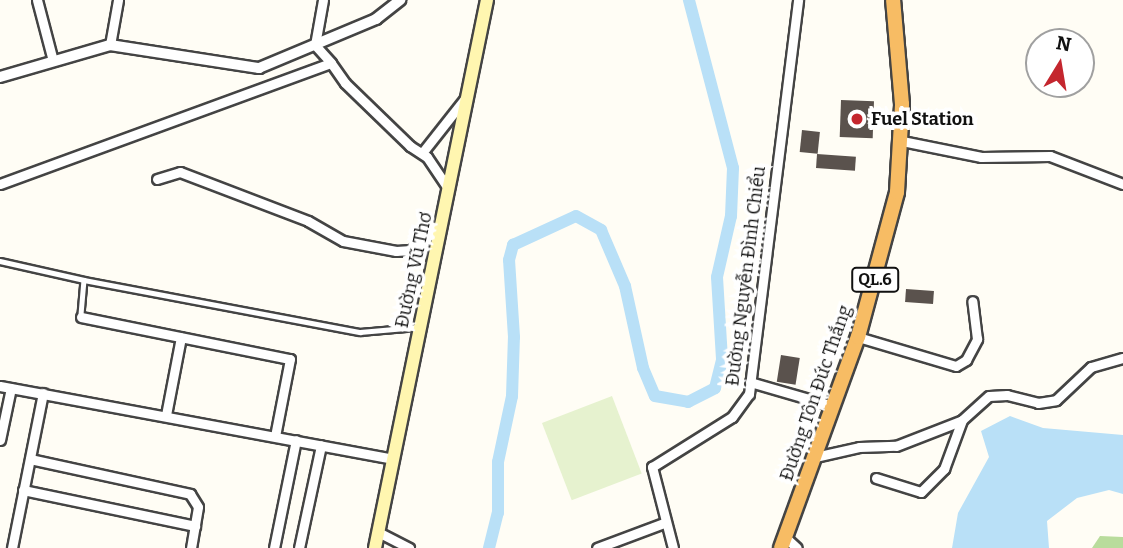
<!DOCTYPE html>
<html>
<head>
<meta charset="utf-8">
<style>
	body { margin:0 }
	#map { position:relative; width:1123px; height:548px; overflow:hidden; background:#fffdf5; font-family:Bitter,serif }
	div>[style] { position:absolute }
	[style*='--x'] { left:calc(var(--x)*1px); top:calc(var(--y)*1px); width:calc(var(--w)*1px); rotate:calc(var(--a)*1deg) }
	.forest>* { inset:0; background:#b9dc9c }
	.pitch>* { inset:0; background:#e6f2cf; transform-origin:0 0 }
	.water>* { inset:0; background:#b9e0f7 }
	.canal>* { height:12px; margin:-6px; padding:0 6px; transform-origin:6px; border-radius:6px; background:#b9e0f7 }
	.building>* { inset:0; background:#5a524d; transform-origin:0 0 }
	.roads { filter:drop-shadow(2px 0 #444) drop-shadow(-2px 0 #444) drop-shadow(0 2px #444) drop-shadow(0 -2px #444) }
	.service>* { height:4.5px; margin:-2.25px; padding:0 2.25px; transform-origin:2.25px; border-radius:2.25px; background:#fff }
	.minor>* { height:9px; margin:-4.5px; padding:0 4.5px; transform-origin:4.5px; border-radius:4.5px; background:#fff }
	.tertiary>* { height:10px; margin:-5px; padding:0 5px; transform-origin:5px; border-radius:5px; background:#fff }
	.secondary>* { height:12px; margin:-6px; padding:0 6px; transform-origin:6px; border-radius:6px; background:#fff6b0 }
	.trunk>* { height:14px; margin:-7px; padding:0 7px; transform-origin:7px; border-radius:7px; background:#f7bc64 }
	.dots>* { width:19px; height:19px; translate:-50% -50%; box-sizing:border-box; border:4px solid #fff; border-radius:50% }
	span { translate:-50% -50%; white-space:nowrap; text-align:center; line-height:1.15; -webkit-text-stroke:7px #fff; paint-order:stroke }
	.shield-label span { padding:2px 5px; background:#fff; border:2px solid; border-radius:5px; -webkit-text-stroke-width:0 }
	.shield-label { font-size:16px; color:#111; font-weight:700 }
	.poi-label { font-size:18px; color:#111; font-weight:700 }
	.left { translate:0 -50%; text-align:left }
	.street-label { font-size:18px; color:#111 }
	.north { position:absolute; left:1025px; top:28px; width:70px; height:70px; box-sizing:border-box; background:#fff; border:2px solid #a0a0a0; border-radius:50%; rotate:11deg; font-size:19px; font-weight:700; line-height:28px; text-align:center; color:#111 }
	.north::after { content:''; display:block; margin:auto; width:24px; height:32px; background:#c4262e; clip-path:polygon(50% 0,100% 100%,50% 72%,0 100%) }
</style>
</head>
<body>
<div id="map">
	<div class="forest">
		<i style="clip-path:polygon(1100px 536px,1123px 537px,1123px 548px,1092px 548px)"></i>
	</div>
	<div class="pitch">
		<i style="left:612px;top:396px;width:83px;height:75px;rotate:69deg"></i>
	</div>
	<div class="water">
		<i style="clip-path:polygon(1010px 416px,1043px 428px,1123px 435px,1123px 494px,1109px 490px,1077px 498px,1047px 521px,1049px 548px,952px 548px,958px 513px,989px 457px,981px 431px)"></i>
	</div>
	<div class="canal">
		<i style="--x:489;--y:548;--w:36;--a:-76"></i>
		<i style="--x:498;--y:513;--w:51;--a:-90"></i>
		<i style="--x:498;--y:462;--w:67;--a:-78"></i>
		<i style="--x:512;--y:396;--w:59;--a:-88.1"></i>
		<i style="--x:514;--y:337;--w:77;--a:-93.7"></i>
		<i style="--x:509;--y:260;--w:16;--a:-75"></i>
		<i style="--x:513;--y:245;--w:69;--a:-24.7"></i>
		<i style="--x:576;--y:216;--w:29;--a:29"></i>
		<i style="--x:601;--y:230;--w:61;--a:66.8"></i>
		<i style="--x:625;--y:286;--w:84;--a:77.6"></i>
		<i style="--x:643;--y:368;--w:30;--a:67"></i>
		<i style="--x:655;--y:396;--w:34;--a:10"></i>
		<i style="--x:688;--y:402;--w:30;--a:-27"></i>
		<i style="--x:715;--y:388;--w:30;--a:-76"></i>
		<i style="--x:722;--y:359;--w:82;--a:-93.5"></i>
		<i style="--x:717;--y:277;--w:63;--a:-77.1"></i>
		<i style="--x:731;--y:216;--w:48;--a:-87.6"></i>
		<i style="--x:733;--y:168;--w:174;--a:-104.7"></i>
	</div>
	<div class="building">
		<i style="left:841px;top:100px;width:33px;height:37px;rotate:2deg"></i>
		<i style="left:802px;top:130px;width:18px;height:22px;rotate:6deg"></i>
		<i style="left:817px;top:154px;width:39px;height:14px;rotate:4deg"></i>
		<i style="left:906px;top:289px;width:28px;height:13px;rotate:4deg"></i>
		<i style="left:781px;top:355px;width:19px;height:27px;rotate:9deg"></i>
	</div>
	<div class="roads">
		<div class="service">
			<i style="--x:0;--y:261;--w:86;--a:12.7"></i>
			<i style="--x:84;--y:280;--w:35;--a:95"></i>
			<i style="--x:84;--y:280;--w:281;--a:10.7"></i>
			<i style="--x:360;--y:332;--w:57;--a:-5"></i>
		</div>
		<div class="minor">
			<i style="--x:37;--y:0;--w:63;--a:75.3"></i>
			<i style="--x:323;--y:0;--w:46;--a:100.1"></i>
			<i style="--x:315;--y:45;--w:24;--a:48"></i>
			<i style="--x:110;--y:45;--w:46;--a:-79.9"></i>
			<i style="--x:902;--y:141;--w:81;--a:11.4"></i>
			<i style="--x:981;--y:157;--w:69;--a:-0.8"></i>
			<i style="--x:1050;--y:156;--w:78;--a:21"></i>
			<i style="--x:422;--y:153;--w:71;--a:-51.8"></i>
			<i style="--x:157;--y:179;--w:24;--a:-17"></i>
			<i style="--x:180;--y:172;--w:137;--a:20.9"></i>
			<i style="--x:308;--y:221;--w:40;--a:29.7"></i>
			<i style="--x:343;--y:241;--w:54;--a:10.7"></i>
			<i style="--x:396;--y:251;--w:15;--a:-4"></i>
			<i style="--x:411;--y:250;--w:39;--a:-40"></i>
			<i style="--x:0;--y:184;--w:352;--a:-20.1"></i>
			<i style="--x:331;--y:63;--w:24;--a:55"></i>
			<i style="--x:345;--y:83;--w:91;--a:44.1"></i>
			<i style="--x:410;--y:146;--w:20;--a:33"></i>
			<i style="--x:427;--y:157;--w:37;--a:56"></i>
			<i style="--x:81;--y:317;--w:213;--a:11.4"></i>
			<i style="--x:290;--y:359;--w:78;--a:101"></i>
			<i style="--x:858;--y:337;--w:102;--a:16.5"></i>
			<i style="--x:956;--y:366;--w:12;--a:-31"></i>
			<i style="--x:966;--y:360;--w:24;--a:-62"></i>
			<i style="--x:977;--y:339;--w:38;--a:-97"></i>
			<i style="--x:750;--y:382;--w:86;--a:16.1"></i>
			<i style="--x:0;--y:386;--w:399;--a:10.5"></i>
			<i style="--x:166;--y:415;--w:79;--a:-79.1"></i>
			<i style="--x:0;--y:440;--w:53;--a:-78.1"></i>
			<i style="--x:815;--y:457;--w:45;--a:-12.8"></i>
			<i style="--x:859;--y:447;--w:37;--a:-2"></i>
			<i style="--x:896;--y:446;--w:69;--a:-21.3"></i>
			<i style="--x:30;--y:459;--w:164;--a:12.3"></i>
			<i style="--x:190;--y:494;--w:15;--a:58"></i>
			<i style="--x:198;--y:507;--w:42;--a:99.7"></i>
			<i style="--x:876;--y:478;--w:47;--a:17.3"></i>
			<i style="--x:921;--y:492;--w:33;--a:-45"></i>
			<i style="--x:944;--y:469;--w:52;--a:-69.8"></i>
			<i style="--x:962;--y:420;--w:36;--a:-42"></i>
			<i style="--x:989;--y:396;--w:18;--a:-3"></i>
			<i style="--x:1007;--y:395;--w:32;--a:14"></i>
			<i style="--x:1038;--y:403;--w:18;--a:-9"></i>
			<i style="--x:1056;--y:400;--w:48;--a:-43.3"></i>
			<i style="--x:1091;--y:367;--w:33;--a:-16"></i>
			<i style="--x:23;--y:490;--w:176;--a:11.8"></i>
			<i style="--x:378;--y:532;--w:35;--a:27"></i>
			<i style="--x:785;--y:537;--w:16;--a:43"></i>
			<i style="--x:12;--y:548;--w:158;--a:-78.7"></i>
			<i style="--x:274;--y:548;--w:110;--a:-78.5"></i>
			<i style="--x:299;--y:548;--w:105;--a:-77.9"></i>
			<i style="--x:597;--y:548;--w:72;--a:-20.5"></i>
			<i style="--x:673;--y:548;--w:84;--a:-104.5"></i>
			<i style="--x:652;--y:467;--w:94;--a:-32"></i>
			<i style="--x:732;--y:417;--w:29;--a:-54"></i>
			<i style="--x:749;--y:394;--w:397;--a:-82.9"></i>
		</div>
		<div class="tertiary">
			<i style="--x:0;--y:77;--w:115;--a:-16.2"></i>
			<i style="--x:110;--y:45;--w:151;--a:8.8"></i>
			<i style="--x:259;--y:68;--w:127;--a:-22.7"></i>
			<i style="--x:376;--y:19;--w:31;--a:-38"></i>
		</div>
		<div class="secondary">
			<i style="--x:375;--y:548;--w:559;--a:-78.45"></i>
		</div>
		<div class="trunk">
			<i style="--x:781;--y:548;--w:225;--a:-70"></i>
			<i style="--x:858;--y:337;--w:150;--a:-74.9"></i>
			<i style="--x:897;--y:192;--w:88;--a:-86.7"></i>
			<i style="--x:902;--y:104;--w:104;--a:-94.9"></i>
		</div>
	</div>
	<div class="dots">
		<i style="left:857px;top:119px;background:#c4262e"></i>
	</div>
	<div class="shield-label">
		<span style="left:875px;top:280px">QL.6</span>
	</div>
	<div class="poi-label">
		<span class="left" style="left:871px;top:119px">Fuel Station</span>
	</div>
	<div class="street-label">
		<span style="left:414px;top:270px;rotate:-78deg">Đường Vũ Thơ</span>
		<span style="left:746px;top:276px;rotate:-83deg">Đường Nguyễn Đình Chiểu</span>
		<span style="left:816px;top:393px;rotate:-71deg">Đường Tôn Đức Thắng</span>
	</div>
	<div class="north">N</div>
</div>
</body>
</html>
